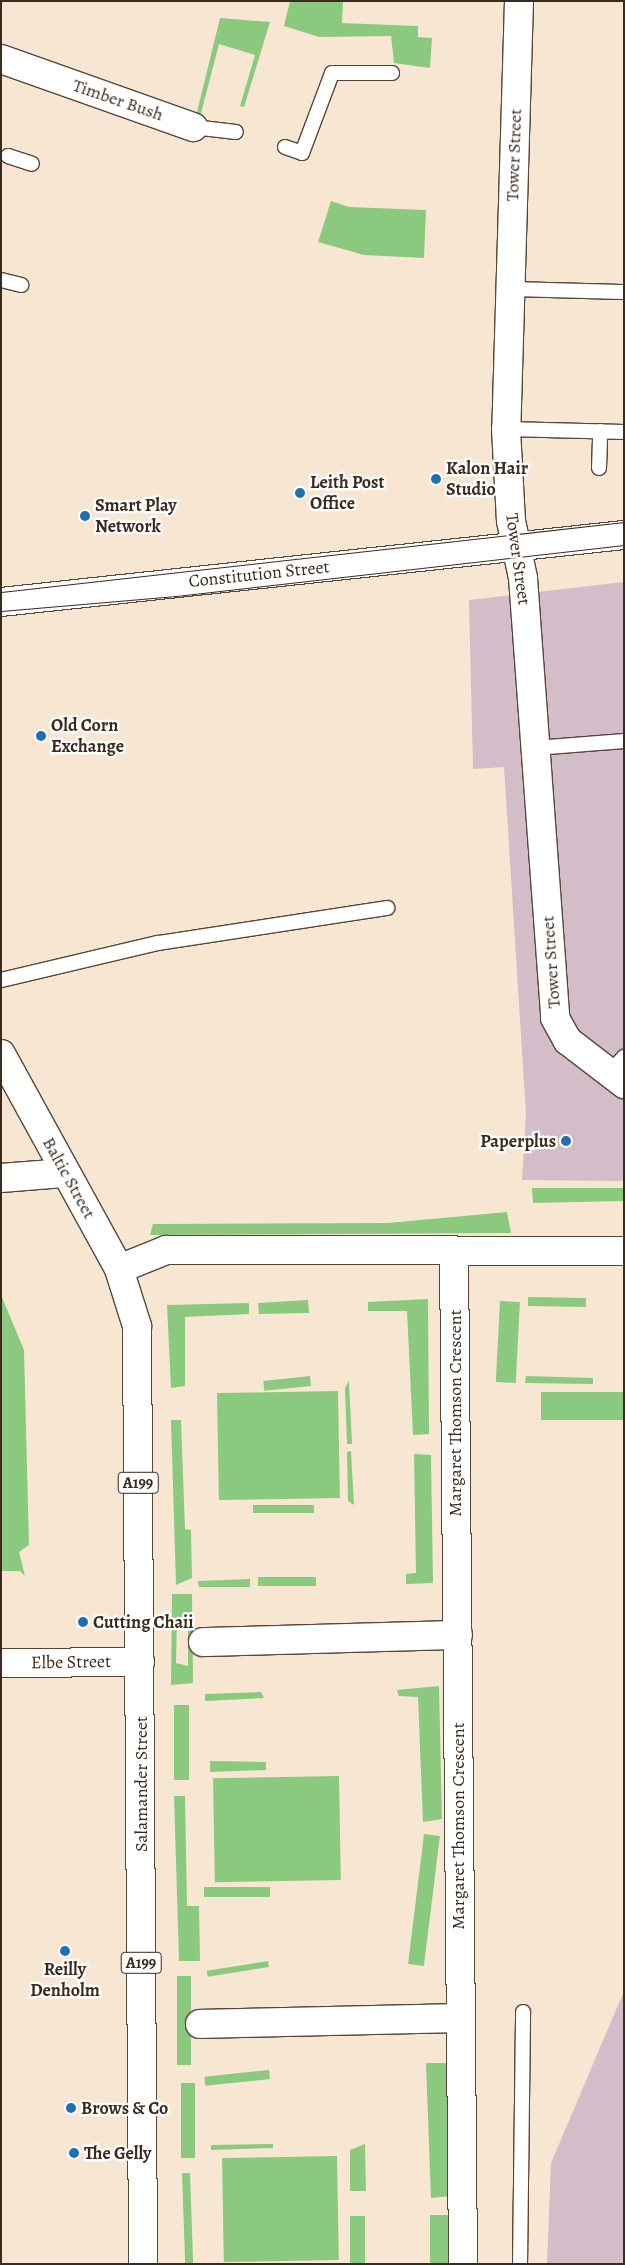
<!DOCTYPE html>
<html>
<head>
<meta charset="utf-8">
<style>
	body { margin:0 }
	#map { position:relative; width:625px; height:2265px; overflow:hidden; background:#f7e7d2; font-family:Alegreya,serif }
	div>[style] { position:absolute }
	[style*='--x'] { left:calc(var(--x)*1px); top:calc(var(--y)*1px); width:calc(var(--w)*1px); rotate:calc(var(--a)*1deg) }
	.industrial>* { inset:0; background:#d2bdc8 }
	.green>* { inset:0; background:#8bc97f; transform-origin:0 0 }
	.roads { filter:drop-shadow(1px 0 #574639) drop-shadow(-1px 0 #574639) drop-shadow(0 1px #574639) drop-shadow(0 -1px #574639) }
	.service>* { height:14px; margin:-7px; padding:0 7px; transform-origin:7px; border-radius:7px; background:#fff }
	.minor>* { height:28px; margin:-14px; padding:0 14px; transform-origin:14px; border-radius:14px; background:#fff }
	.primary>* { height:28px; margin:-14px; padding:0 14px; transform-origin:14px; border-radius:14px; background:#fff }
	.tram>* { height:1px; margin:-0.5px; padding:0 0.5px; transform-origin:0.5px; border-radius:0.5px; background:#3b2a1e }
	.dots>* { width:14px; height:14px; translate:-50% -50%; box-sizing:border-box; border:2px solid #fff; border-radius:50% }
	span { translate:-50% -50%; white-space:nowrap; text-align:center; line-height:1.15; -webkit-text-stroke:4.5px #fff; paint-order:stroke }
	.shield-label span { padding:1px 4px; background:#fff; border:1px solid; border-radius:4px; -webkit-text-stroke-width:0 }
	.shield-label { font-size:16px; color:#3b2a1e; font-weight:700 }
	.street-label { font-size:18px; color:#3b2a1e }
	.poi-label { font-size:18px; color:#3b2a1e; font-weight:700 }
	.left { translate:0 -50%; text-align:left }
	.right { translate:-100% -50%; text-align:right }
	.frame { position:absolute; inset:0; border:2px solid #3b2a1e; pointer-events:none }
</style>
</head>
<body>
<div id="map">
	<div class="industrial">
		<i style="clip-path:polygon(624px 582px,624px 1181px,522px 1180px,526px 1114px,504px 767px,473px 769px,469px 600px)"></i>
		<i style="clip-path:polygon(624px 1991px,624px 2264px,547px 2264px,551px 2163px)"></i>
	</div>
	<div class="green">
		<i style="clip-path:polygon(290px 1px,343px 1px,342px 23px,418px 26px,418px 37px,432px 38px,430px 68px,394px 63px,391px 36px,319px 37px,284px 26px)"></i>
		<i style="clip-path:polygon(220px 18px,270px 22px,244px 107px,240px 106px,255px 55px,219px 44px,200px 117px,196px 116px)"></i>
		<i style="clip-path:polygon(331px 201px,349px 207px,426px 210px,424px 258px,364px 255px,318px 242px)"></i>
		<i style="clip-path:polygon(532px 1188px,624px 1188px,624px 1201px,533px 1203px)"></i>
		<i style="clip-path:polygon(507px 1212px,511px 1233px,150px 1235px,153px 1224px,388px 1223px)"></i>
		<i style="clip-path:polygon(1px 1295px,24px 1350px,29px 1545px,19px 1552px,25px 1576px,20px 1571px,1px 1571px)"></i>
		<i style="left:528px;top:1297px;width:58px;height:9px;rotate:1deg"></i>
		<i style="clip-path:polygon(428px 1299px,429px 1434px,413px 1435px,407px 1311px,368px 1311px,368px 1302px)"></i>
		<i style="clip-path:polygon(308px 1300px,309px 1313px,259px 1314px,258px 1303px)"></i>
		<i style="left:500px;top:1301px;width:20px;height:81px;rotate:3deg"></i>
		<i style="clip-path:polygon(249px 1303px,249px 1314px,185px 1317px,185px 1386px,171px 1388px,167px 1305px)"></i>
		<i style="left:310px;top:1376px;width:10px;height:47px;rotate:84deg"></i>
		<i style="clip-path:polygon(526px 1376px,593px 1378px,593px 1384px,525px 1383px)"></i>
		<i style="clip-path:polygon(349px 1381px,352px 1444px,347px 1444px,345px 1388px)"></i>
		<i style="left:338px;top:1391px;width:107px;height:121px;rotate:89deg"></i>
		<i style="left:541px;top:1392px;width:83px;height:28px"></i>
		<i style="clip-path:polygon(171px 1420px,181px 1420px,185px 1529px,191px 1530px,192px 1578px,176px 1585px)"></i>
		<i style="clip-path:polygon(351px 1451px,354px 1505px,348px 1501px,347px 1452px)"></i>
		<i style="clip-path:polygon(414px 1454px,431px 1455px,433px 1583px,406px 1584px,406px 1574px,416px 1573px)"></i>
		<i style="left:314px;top:1505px;width:8px;height:61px;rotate:90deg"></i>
		<i style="left:316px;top:1577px;width:9px;height:58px;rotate:90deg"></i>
		<i style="clip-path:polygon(250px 1579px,250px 1587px,199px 1587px,198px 1581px)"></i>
		<i style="clip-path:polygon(evenodd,172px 1594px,192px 1594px,193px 1683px,171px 1685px,172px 1594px,177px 1617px,188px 1617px,188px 1666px,176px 1663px,177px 1617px)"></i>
		<i style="clip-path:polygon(439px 1686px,442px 1819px,423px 1822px,418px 1697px,399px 1696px,397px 1690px)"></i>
		<i style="clip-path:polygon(261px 1692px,264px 1698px,205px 1701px,205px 1694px)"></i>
		<i style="left:174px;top:1705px;width:15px;height:75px"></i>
		<i style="clip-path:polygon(210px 1761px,266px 1762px,266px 1770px,210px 1772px)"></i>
		<i style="left:339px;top:1776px;width:104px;height:126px;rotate:89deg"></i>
		<i style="clip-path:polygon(174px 1796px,185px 1796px,187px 1906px,199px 1906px,200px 1961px,179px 1961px)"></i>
		<i style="left:424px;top:1834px;width:16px;height:131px;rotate:7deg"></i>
		<i style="left:270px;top:1887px;width:10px;height:66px;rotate:90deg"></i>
		<i style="left:268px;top:1961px;width:6px;height:62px;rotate:81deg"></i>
		<i style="left:177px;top:1976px;width:14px;height:89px"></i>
		<i style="clip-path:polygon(426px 2063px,450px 2063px,451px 2196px,431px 2198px)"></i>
		<i style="left:269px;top:2070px;width:9px;height:65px;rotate:84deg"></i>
		<i style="left:181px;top:2083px;width:14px;height:75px"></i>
		<i style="clip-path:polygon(273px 2144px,273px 2148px,211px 2150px,211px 2145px)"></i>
		<i style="clip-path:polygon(365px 2144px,366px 2191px,350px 2191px,350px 2150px)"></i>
		<i style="left:337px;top:2156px;width:104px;height:115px;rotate:89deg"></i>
		<i style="left:190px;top:2173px;width:91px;height:8px;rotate:88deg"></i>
		<i style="left:453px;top:2215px;width:49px;height:23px;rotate:90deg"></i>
		<i style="left:350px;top:2216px;width:15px;height:48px"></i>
	</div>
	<div class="roads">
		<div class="service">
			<i style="--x:193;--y:127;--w:43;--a:6.6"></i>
			<i style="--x:285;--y:147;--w:18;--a:19"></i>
			<i style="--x:302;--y:153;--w:85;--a:-69.4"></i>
			<i style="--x:332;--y:73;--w:60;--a:0"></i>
			<i style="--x:8;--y:156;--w:25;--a:18"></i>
			<i style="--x:1;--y:280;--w:21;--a:14"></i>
			<i style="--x:510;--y:289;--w:114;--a:1.5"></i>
			<i style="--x:506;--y:429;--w:118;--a:1.5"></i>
			<i style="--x:599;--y:468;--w:37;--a:-88"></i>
			<i style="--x:536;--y:748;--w:88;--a:-4.5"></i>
			<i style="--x:1;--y:980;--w:161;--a:-13.3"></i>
			<i style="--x:158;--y:943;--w:232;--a:-8.7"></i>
			<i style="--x:610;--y:1072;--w:21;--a:-47"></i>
			<i style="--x:520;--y:2264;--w:252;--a:-89.3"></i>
		</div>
		<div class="minor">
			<i style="--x:519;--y:1;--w:428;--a:91.7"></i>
			<i style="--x:506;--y:429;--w:92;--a:86.9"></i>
			<i style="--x:511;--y:521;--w:58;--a:78.1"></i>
			<i style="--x:523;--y:578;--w:441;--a:85.8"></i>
			<i style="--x:555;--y:1018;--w:26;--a:61"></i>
			<i style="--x:568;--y:1041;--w:71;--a:37.5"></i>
			<i style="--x:1;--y:59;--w:204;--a:19.5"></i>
			<i style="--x:1;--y:602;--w:627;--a:-6.14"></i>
			<i style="--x:1;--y:1178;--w:64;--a:-4.5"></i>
			<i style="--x:454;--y:1252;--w:1012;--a:89.49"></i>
			<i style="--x:119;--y:1269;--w:51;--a:-22"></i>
			<i style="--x:166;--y:1250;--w:458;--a:0.1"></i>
			<i style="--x:203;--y:1642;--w:255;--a:-1.6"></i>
			<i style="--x:1;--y:1663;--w:139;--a:-0.4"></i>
			<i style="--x:200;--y:2024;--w:258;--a:-1.3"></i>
		</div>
		<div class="primary">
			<i style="--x:1;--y:1054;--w:245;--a:61.2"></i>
			<i style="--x:119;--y:1269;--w:60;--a:72.5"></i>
			<i style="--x:137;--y:1326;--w:938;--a:89.63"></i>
		</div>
	</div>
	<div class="tram">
		<i style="--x:1;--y:592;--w:627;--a:-6.41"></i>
		<i style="--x:1;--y:611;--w:176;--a:-4.9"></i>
		<i style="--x:176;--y:596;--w:451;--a:-6.5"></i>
	</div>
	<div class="dots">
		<i style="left:436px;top:479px;background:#1f6fb2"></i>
		<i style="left:300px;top:493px;background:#1f6fb2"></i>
		<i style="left:85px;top:516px;background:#1f6fb2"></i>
		<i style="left:41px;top:736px;background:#1f6fb2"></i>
		<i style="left:566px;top:1141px;background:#1f6fb2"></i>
		<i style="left:83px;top:1622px;background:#1f6fb2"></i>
		<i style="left:65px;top:1951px;background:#1f6fb2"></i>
		<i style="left:71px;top:2108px;background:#1f6fb2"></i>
		<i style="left:74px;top:2153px;background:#1f6fb2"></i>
	</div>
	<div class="shield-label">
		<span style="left:138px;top:1483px">A199</span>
		<span style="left:141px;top:1963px">A199</span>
	</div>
	<div class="street-label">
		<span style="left:118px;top:100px;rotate:19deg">Timber Bush</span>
		<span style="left:514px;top:155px;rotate:-88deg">Tower Street</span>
		<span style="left:518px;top:559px;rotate:82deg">Tower Street</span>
		<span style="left:259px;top:574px;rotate:-6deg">Constitution Street</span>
		<span style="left:551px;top:962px;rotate:-94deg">Tower Street</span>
		<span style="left:69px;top:1178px;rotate:61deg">Baltic Street</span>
		<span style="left:455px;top:1413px;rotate:-90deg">Margaret Thomson Crescent</span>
		<span style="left:71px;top:1662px;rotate:-1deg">Elbe Street</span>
		<span style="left:141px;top:1784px;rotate:-90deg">Salamander Street</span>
		<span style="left:458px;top:1826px;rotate:-90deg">Margaret Thomson Crescent</span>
	</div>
	<div class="poi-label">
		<span class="left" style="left:446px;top:479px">Kalon Hair<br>Studio</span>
		<span class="left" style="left:310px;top:493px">Leith Post<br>Office</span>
		<span class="left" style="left:95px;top:516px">Smart Play<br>Network</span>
		<span class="left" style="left:51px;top:736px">Old Corn<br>Exchange</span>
		<span class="right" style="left:556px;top:1141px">Paperplus</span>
		<span class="left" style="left:93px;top:1622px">Cutting Chaii</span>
		<span style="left:65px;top:1980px">Reilly<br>Denholm</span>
		<span class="left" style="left:81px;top:2108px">Brows &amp; Co</span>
		<span class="left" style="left:84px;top:2153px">The Gelly</span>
	</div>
	<div class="frame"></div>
</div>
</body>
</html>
